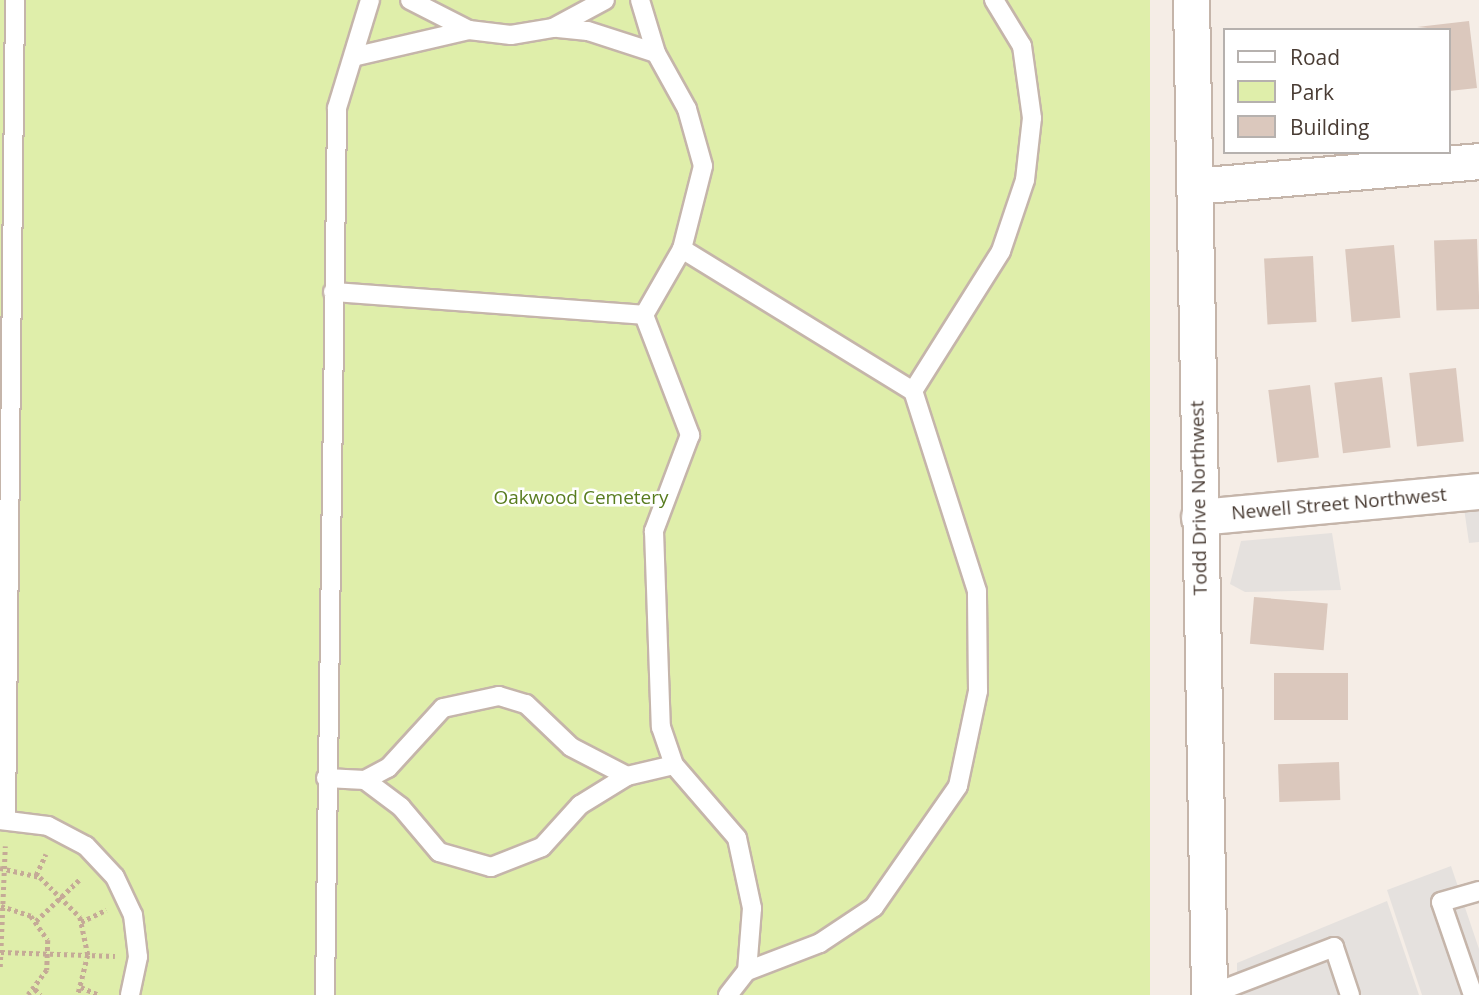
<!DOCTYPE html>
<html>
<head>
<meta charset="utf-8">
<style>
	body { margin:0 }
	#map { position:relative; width:1479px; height:995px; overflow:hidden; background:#f5ede6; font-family:"Open Sans",sans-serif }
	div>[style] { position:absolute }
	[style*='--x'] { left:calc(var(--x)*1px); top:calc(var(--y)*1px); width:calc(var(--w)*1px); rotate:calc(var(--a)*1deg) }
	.green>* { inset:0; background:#dfeeaa; transform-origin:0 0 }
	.parking>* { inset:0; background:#e5e1de }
	.building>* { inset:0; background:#dbc8bd; transform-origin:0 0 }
	.path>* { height:4.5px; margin-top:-2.25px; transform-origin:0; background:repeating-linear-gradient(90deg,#c5aa97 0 3.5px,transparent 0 7px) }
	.roads { filter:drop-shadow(2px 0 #c5b5aa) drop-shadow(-2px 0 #c5b5aa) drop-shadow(0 2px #c5b5aa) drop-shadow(0 -2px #c5b5aa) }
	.service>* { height:18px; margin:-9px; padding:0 9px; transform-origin:9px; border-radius:9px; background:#fff }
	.minor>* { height:35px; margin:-17.5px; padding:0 17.5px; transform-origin:17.5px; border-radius:17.5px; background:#fff }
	span { translate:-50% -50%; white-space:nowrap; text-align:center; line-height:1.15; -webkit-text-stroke:5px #fff; paint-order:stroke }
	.park-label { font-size:19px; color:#587c1f }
	.street-label { font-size:19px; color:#493c34 }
	.legend { position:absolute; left:1223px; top:28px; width:228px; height:126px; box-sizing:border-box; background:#fff; border:2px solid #b6b1ae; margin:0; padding:9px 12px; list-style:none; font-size:21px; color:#493c34 }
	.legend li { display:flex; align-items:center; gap:14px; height:35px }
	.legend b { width:35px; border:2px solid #b6b1ae }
</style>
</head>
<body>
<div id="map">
	<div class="green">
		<i style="left:0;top:0;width:1150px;height:995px"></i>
	</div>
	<div class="parking">
		<i style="clip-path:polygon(1479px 506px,1479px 542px,1469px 543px,1464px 508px)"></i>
		<i style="clip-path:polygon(1332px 533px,1341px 590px,1245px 592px,1230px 584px,1241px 541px)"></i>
		<i style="clip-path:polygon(1451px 866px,1479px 949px,1479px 995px,1422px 995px,1387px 890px)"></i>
		<i style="clip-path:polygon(1387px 901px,1419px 995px,1237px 995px,1237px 963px)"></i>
	</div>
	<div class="building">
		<i style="clip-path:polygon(1469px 21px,1477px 88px,1449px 91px,1449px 30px,1417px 27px)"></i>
		<i style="left:1477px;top:239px;width:70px;height:43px;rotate:88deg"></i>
		<i style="left:1394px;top:245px;width:73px;height:49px;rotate:85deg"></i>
		<i style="left:1313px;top:256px;width:66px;height:49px;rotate:87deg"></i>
		<i style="left:1456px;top:368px;width:74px;height:47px;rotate:84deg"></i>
		<i style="left:1382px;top:377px;width:71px;height:48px;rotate:83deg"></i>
		<i style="left:1310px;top:385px;width:73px;height:42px;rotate:83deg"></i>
		<i style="left:1254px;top:597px;width:74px;height:47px;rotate:5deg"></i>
		<i style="left:1274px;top:673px;width:74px;height:47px"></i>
		<i style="left:1339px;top:762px;width:38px;height:61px;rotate:88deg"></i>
	</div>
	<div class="path">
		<i style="--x:0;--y:868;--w:41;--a:12.7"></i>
		<i style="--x:40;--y:877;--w:57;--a:45"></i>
		<i style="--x:80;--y:917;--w:39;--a:78"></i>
		<i style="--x:88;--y:955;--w:41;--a:104"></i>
		<i style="--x:36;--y:875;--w:23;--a:-65"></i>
		<i style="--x:1;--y:906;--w:32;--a:18"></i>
		<i style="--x:31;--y:916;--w:29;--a:55"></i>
		<i style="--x:48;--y:940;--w:30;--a:92"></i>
		<i style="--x:47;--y:970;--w:31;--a:127"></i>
		<i style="--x:36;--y:921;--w:62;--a:-43.7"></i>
		<i style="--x:81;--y:922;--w:28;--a:-26"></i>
		<i style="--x:1;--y:952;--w:114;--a:2"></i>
		<i style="--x:0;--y:967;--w:121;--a:-87.6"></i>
		<i style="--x:81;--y:987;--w:20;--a:24"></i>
		<i style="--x:35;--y:989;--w:8;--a:45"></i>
	</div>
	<div class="roads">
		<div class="service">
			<i style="--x:410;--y:0;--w:66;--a:27"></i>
			<i style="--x:469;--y:30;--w:42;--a:6.8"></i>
			<i style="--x:511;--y:35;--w:43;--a:-9.5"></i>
			<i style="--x:553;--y:28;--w:59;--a:-28.3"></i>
			<i style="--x:640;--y:0;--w:55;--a:73.2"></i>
			<i style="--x:656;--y:53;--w:64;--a:61"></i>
			<i style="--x:687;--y:109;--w:59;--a:74.3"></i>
			<i style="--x:703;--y:166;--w:86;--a:104.2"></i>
			<i style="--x:682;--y:249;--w:76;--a:119.9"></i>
			<i style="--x:558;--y:28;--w:30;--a:6"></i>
			<i style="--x:588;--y:31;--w:71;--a:17.9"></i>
			<i style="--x:357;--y:56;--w:115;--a:-13.1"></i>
			<i style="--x:682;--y:249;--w:271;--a:31.6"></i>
			<i style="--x:333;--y:292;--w:312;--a:4.2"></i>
			<i style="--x:644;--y:315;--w:129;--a:69"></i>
			<i style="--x:690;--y:435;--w:103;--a:110.6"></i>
			<i style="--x:654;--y:531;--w:196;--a:88"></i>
			<i style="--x:661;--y:727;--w:40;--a:71.1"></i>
			<i style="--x:674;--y:765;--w:96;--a:49.2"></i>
			<i style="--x:737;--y:838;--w:72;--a:77.9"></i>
			<i style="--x:752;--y:908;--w:63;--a:94.5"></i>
			<i style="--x:499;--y:696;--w:28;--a:17"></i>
			<i style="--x:526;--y:704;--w:62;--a:43.7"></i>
			<i style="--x:571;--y:747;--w:63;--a:27.4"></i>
			<i style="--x:627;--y:776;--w:55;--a:148.3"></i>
			<i style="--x:580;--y:805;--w:57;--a:132.1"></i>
			<i style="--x:542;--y:847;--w:55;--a:158.6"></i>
			<i style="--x:491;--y:867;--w:54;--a:-163.9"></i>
			<i style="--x:439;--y:852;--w:59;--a:-130.2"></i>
			<i style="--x:401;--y:807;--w:45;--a:-143.1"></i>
			<i style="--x:365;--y:780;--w:26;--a:-28"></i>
			<i style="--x:388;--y:768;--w:81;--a:-47.5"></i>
			<i style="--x:443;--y:708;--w:57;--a:-12.1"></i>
			<i style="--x:627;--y:776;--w:48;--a:-13.2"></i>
			<i style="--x:326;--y:778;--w:39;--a:3"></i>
			<i style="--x:6;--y:819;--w:819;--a:-89.37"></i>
			<i style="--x:0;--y:820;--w:48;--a:7.1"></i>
			<i style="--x:48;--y:826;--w:43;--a:27.8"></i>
			<i style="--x:86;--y:846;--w:42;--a:46.9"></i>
			<i style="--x:115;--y:877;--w:42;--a:64.7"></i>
			<i style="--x:133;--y:915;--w:42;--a:83.2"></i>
			<i style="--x:138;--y:957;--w:39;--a:102"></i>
			<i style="--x:325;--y:995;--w:887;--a:-89.22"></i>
			<i style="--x:337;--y:108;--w:113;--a:-73"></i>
			<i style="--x:728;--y:995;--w:31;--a:-52"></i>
			<i style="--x:747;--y:971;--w:78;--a:-21"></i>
			<i style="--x:820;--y:943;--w:65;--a:-33.7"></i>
			<i style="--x:874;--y:907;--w:147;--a:-55.2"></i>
			<i style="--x:958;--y:786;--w:97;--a:-78.1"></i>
			<i style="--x:978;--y:691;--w:100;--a:-90.6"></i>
			<i style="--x:977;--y:591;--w:210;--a:-107.7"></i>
			<i style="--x:913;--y:391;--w:165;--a:-57.8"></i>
			<i style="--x:1001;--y:251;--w:75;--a:-71.3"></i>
			<i style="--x:1025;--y:180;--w:62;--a:-83.6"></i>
			<i style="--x:1032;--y:118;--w:73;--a:-97.9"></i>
			<i style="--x:1022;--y:46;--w:54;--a:-121.3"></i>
			<i style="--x:1209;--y:995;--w:134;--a:-21"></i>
			<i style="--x:1334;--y:947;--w:51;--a:71.6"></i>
			<i style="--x:1473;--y:995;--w:98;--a:-109"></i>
			<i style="--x:1441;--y:902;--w:40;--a:-16"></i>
		</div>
		<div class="minor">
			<i style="--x:1191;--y:0;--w:995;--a:88.96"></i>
			<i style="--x:1194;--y:186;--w:286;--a:-5"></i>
			<i style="--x:1199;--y:517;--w:281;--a:-5.3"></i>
		</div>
	</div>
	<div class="park-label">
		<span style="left:581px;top:498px">Oakwood Cemetery</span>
	</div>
	<div class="street-label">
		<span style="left:1199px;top:498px;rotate:-91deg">Todd Drive Northwest</span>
		<span style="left:1339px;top:504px;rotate:-5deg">Newell Street Northwest</span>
	</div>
	<ul class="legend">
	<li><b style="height:9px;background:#fff"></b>Road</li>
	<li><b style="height:19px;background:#dfeeaa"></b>Park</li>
	<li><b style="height:19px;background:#dbc8bd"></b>Building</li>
	</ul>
</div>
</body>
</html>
